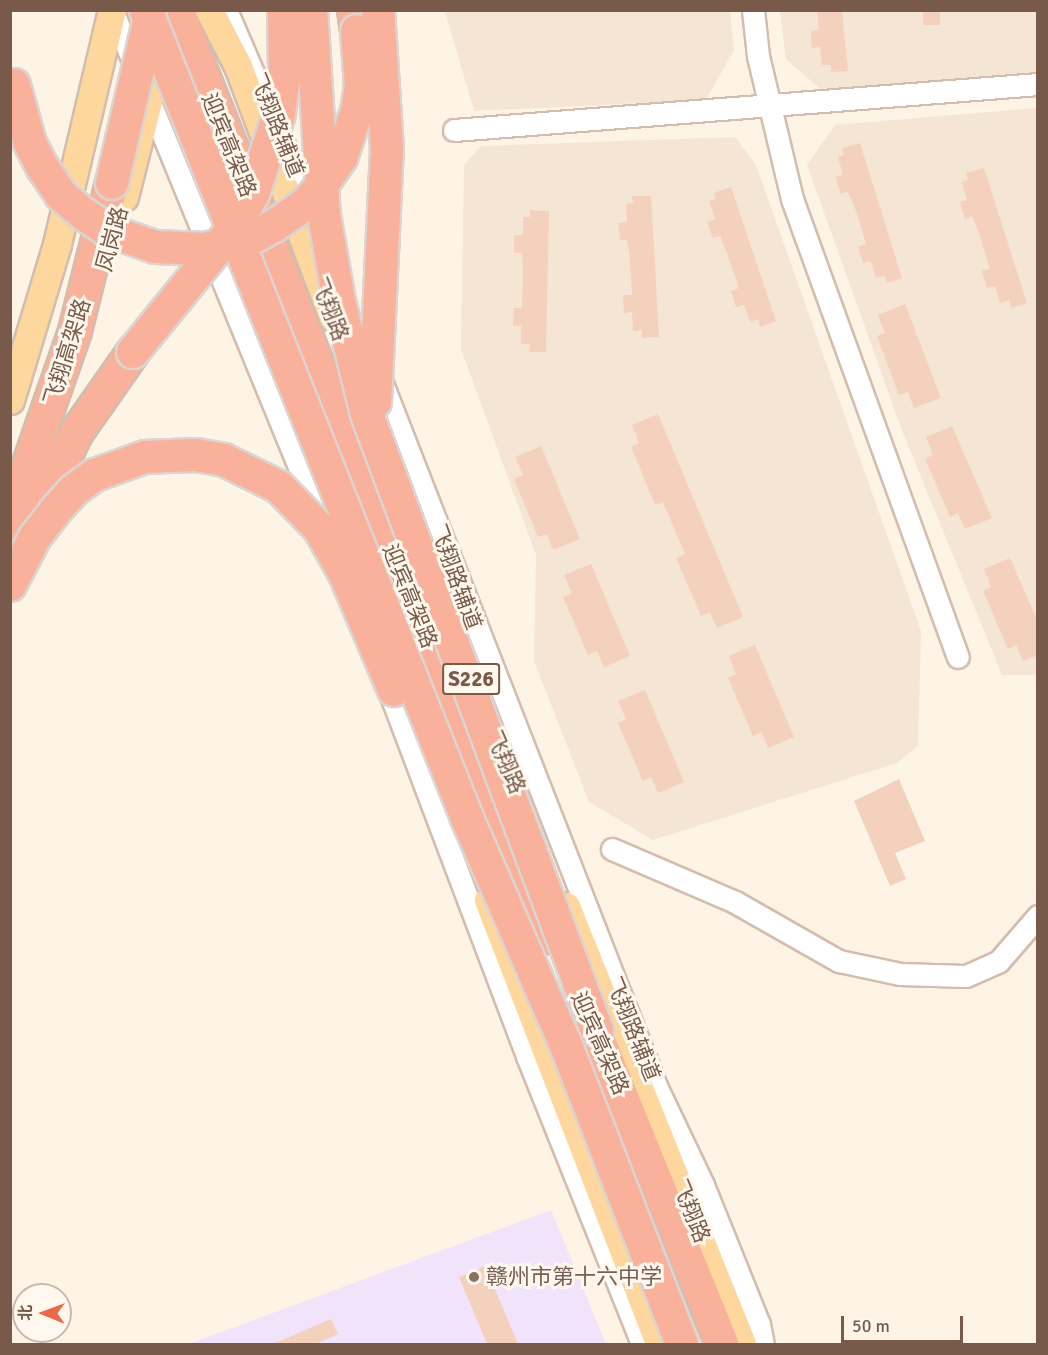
<!DOCTYPE html>
<html>
<head>
<meta charset="utf-8">
<style>
	body { margin:0 }
	#map { position:relative; width:1048px; height:1355px; overflow:hidden; background:#fdf4e6; font-family:Signika,"Noto Sans SC",sans-serif }
	div>[style] { position:absolute }
	[style*='--x'] { left:calc(var(--x)*1px); top:calc(var(--y)*1px); width:calc(var(--w)*1px); rotate:calc(var(--a)*1deg) }
	.residential>* { inset:0; background:#f5e5d4 }
	.education>* { inset:0; background:#f1e3fa }
	.building>* { inset:0; background:#f3d1bd; transform-origin:0 0 }
	.roads { filter:drop-shadow(2px 0 #d2bdae) drop-shadow(-2px 0 #d2bdae) drop-shadow(0 2px #d2bdae) drop-shadow(0 -2px #d2bdae) }
	.minor>* { height:21px; margin:-10.5px; padding:0 10.5px; transform-origin:10.5px; border-radius:10.5px; background:#fff }
	.major>* { height:27px; margin:-13.5px; padding:0 13.5px; transform-origin:13.5px; border-radius:13.5px; background:#fdd79d }
	.highway>* { height:32px; margin:-16px; padding:0 16px; transform-origin:16px; border-radius:16px; background:#f9b19c }
	.bridges { filter:drop-shadow(2px 0 #dcd4d0) drop-shadow(-2px 0 #dcd4d0) drop-shadow(0 2px #dcd4d0) drop-shadow(0 -2px #dcd4d0) }
	.highway-bridge>* { height:32px; margin:-16px; padding:0 16px; transform-origin:16px; border-radius:16px; background:#f9b19c }
	.dots>* { width:16px; height:16px; translate:-50% -50%; box-sizing:border-box; border:3px solid #fff8ee; border-radius:50% }
	span { translate:-50% -50%; white-space:nowrap; text-align:center; line-height:1.15; -webkit-text-stroke:6px #fff8ee; paint-order:stroke }
	.shield-label span { padding:2px 4px; background:#fff8ee; border:2px solid; border-radius:4px; -webkit-text-stroke-width:0 }
	.shield-label { font-size:21px; color:#78594a; font-weight:700 }
	.street-label { font-size:22px; color:#78594a }
	.education-label { font-size:22px; color:#785e54 }
	.left { translate:0 -50%; text-align:left }
	.frame { position:absolute; inset:0; border:12px solid #78594a; pointer-events:none }
	.north { position:absolute; left:12px; top:1283px; width:60px; height:60px; box-sizing:border-box; background:#fff8ee; border:2px solid #c9b8ac; border-radius:50%; rotate:271deg; font-size:16px; font-weight:700; line-height:24px; text-align:center; color:#78594a }
	.north::after { content:''; display:block; margin:auto; width:21px; height:27px; background:#eb6848; clip-path:polygon(50% 0,100% 100%,50% 72%,0 100%) }
	.scale { position:absolute; left:841px; top:1316px; width:122px; height:27px; box-sizing:border-box; border:3px solid #78594a; border-top:0; padding-left:8px; font-size:18px; line-height:21px; white-space:nowrap; color:#78594a; -webkit-text-stroke:4px #fff8ee; paint-order:stroke }
</style>
</head>
<body>
<div id="map">
	<div class="residential">
		<i style="clip-path:polygon(445px 11px,730px 11px,734px 50px,706px 100px,474px 111px)"></i>
		<i style="clip-path:polygon(780px 11px,1037px 11px,1037px 76px,820px 89px,786px 59px)"></i>
		<i style="clip-path:polygon(1037px 108px,1037px 675px,1002px 675px,901px 428px,807px 165px,835px 125px)"></i>
		<i style="clip-path:polygon(735px 137px,756px 165px,921px 631px,918px 746px,897px 763px,653px 840px,589px 802px,534px 661px,536px 555px,461px 349px,464px 165px,481px 146px)"></i>
	</div>
	<div class="education">
		<i style="clip-path:polygon(551px 1210px,606px 1344px,189px 1344px)"></i>
	</div>
	<div class="building">
		<i style="clip-path:polygon(826px 10px,842px 10px,848px 71px,831px 72px,831px 65px,822px 65px,820px 47px,812px 48px,811px 31px,819px 30px,817px 11px)"></i>
		<i style="left:923px;top:10px;width:17px;height:15px"></i>
		<i style="clip-path:polygon(860px 143px,902px 278px,887px 283px,885px 276px,876px 278px,871px 261px,863px 263px,858px 247px,866px 244px,855px 208px,848px 192px,841px 194px,835px 177px,843px 175px,838px 157px,844px 155px,842px 148px)"></i>
		<i style="clip-path:polygon(984px 168px,1027px 303px,1011px 308px,1009px 300px,1000px 303px,995px 286px,987px 288px,982px 271px,990px 269px,979px 233px,972px 216px,965px 219px,960px 202px,967px 200px,962px 182px,968px 180px,966px 173px)"></i>
		<i style="clip-path:polygon(731px 187px,776px 321px,760px 327px,758px 319px,750px 322px,744px 305px,736px 307px,731px 291px,739px 288px,727px 253px,720px 236px,713px 238px,707px 222px,715px 219px,709px 201px,716px 199px,714px 193px)"></i>
		<i style="clip-path:polygon(632px 196px,651px 196px,659px 337px,642px 338px,642px 330px,633px 331px,632px 312px,624px 313px,623px 295px,632px 295px,630px 258px,627px 240px,620px 240px,618px 223px,627px 222px,626px 204px,633px 203px)"></i>
		<i style="clip-path:polygon(530px 210px,549px 211px,546px 352px,529px 352px,530px 344px,521px 344px,521px 326px,513px 326px,514px 308px,522px 308px,523px 271px,522px 253px,514px 253px,514px 235px,523px 235px,523px 217px,530px 217px)"></i>
		<i style="clip-path:polygon(905px 304px,941px 398px,914px 408px,908px 392px,899px 395px,877px 336px,885px 333px,878px 315px)"></i>
		<i style="clip-path:polygon(658px 414px,743px 617px,717px 628px,710px 612px,701px 616px,676px 558px,685px 554px,663px 502px,655px 505px,631px 447px,639px 443px,632px 425px)"></i>
		<i style="clip-path:polygon(952px 426px,992px 518px,965px 529px,958px 513px,950px 517px,925px 459px,933px 455px,926px 437px)"></i>
		<i style="clip-path:polygon(541px 446px,580px 539px,553px 550px,547px 534px,538px 537px,514px 479px,523px 475px,515px 457px)"></i>
		<i style="clip-path:polygon(1010px 558px,1038px 622px,1038px 655px,1023px 661px,1016px 645px,1008px 649px,983px 591px,991px 587px,984px 569px)"></i>
		<i style="clip-path:polygon(591px 564px,630px 656px,604px 667px,597px 651px,588px 655px,563px 597px,572px 593px,564px 575px)"></i>
		<i style="clip-path:polygon(755px 645px,794px 737px,768px 748px,761px 732px,753px 736px,728px 678px,736px 674px,729px 656px)"></i>
		<i style="clip-path:polygon(645px 690px,684px 782px,658px 793px,651px 777px,643px 781px,618px 723px,626px 719px,618px 701px)"></i>
		<i style="clip-path:polygon(899px 779px,925px 841px,895px 853px,906px 879px,890px 886px,854px 801px)"></i>
		<i style="clip-path:polygon(492px 1263px,501px 1284px,494px 1287px,518px 1344px,487px 1344px,459px 1277px)"></i>
		<i style="clip-path:polygon(331px 1319px,338px 1334px,316px 1344px,273px 1344px)"></i>
	</div>
	<div class="roads">
		<div class="minor">
			<i style="--x:112;--y:10;--w:554;--a:67.74"></i>
			<i style="--x:226;--y:10;--w:218;--a:66.7"></i>
			<i style="--x:753;--y:10;--w:46;--a:83.8"></i>
			<i style="--x:758;--y:56;--w:147;--a:76.6"></i>
			<i style="--x:792;--y:199;--w:487;--a:70.1"></i>
			<i style="--x:454;--y:130;--w:586;--a:-4.5"></i>
			<i style="--x:380;--y:378;--w:760;--a:68.7"></i>
			<i style="--x:656;--y:1086;--w:110;--a:64.6"></i>
			<i style="--x:703;--y:1185;--w:150;--a:68.1"></i>
			<i style="--x:759;--y:1324;--w:20;--a:79"></i>
			<i style="--x:385;--y:680;--w:402;--a:69.3"></i>
			<i style="--x:527;--y:1056;--w:310;--a:68.2"></i>
			<i style="--x:612;--y:849;--w:134;--a:23.3"></i>
			<i style="--x:735;--y:902;--w:120;--a:29.6"></i>
			<i style="--x:839;--y:961;--w:62;--a:12"></i>
			<i style="--x:900;--y:974;--w:66;--a:1.7"></i>
			<i style="--x:966;--y:976;--w:36;--a:-24"></i>
			<i style="--x:999;--y:961;--w:60;--a:-49.1"></i>
		</div>
		<div class="major">
			<i style="--x:209;--y:10;--w:63;--a:62.6"></i>
			<i style="--x:238;--y:66;--w:269;--a:69.3"></i>
			<i style="--x:124;--y:197;--w:160;--a:-75.9"></i>
			<i style="--x:10;--y:400;--w:163;--a:-73.2"></i>
			<i style="--x:57;--y:244;--w:240;--a:-76.8"></i>
			<i style="--x:488;--y:900;--w:476;--a:68.9"></i>
			<i style="--x:566;--y:906;--w:472;--a:68.1"></i>
		</div>
		<div class="highway">
			<i style="--x:177;--y:10;--w:941;--a:68.37"></i>
			<i style="--x:524;--y:885;--w:59;--a:62.6"></i>
			<i style="--x:354;--y:10;--w:21;--a:82"></i>
			<i style="--x:10;--y:518;--w:198;--a:-70.8"></i>
			<i style="--x:75;--y:331;--w:153;--a:-76"></i>
			<i style="--x:23;--y:545;--w:125;--a:-64.5"></i>
			<i style="--x:77;--y:432;--w:98;--a:-55"></i>
			<i style="--x:585;--y:1006;--w:365;--a:67.9"></i>
		</div>
	</div>
	<div class="bridges">
		<div class="highway-bridge">
			<i style="--x:146;--y:10;--w:869;--a:68.33"></i>
			<i style="--x:467;--y:818;--w:245;--a:66.5"></i>
			<i style="--x:565;--y:1043;--w:323;--a:68.8"></i>
			<i style="--x:311;--y:10;--w:205;--a:86.4"></i>
			<i style="--x:324;--y:215;--w:87;--a:80.1"></i>
			<i style="--x:339;--y:301;--w:116;--a:76.1"></i>
			<i style="--x:367;--y:414;--w:658;--a:69.53"></i>
			<i style="--x:14;--y:85;--w:60;--a:74.6"></i>
			<i style="--x:30;--y:143;--w:28;--a:63"></i>
			<i style="--x:43;--y:168;--w:32;--a:56"></i>
			<i style="--x:61;--y:195;--w:31;--a:40"></i>
			<i style="--x:85;--y:215;--w:27;--a:34"></i>
			<i style="--x:107;--y:230;--w:51;--a:19.5"></i>
			<i style="--x:155;--y:247;--w:50;--a:2.3"></i>
			<i style="--x:205;--y:249;--w:52;--a:-14.6"></i>
			<i style="--x:255;--y:236;--w:21;--a:-28"></i>
			<i style="--x:274;--y:226;--w:39;--a:-35"></i>
			<i style="--x:306;--y:204;--w:25;--a:-50"></i>
			<i style="--x:322;--y:185;--w:33;--a:-55"></i>
			<i style="--x:341;--y:158;--w:50;--a:-71.2"></i>
			<i style="--x:357;--y:111;--w:24;--a:-81"></i>
			<i style="--x:361;--y:87;--w:56;--a:-94.1"></i>
			<i style="--x:112;--y:183;--w:170;--a:-77.1"></i>
			<i style="--x:133;--y:352;--w:159;--a:-50.9"></i>
			<i style="--x:233;--y:229;--w:40;--a:-60.3"></i>
			<i style="--x:253;--y:194;--w:84;--a:-72"></i>
			<i style="--x:279;--y:114;--w:45;--a:-82.4"></i>
			<i style="--x:285;--y:69;--w:59;--a:-91"></i>
			<i style="--x:375;--y:402;--w:253;--a:-87.3"></i>
			<i style="--x:387;--y:149;--w:139;--a:-93.7"></i>
			<i style="--x:10;--y:585;--w:54;--a:-62.5"></i>
			<i style="--x:35;--y:537;--w:33;--a:-52"></i>
			<i style="--x:55;--y:511;--w:28;--a:-48"></i>
			<i style="--x:74;--y:490;--w:26;--a:-36"></i>
			<i style="--x:95;--y:475;--w:53;--a:-19.8"></i>
			<i style="--x:145;--y:457;--w:51;--a:-2.2"></i>
			<i style="--x:196;--y:455;--w:28;--a:10"></i>
			<i style="--x:224;--y:460;--w:61;--a:26.1"></i>
			<i style="--x:279;--y:487;--w:57;--a:45.7"></i>
			<i style="--x:319;--y:528;--w:53;--a:60.5"></i>
			<i style="--x:345;--y:574;--w:126;--a:67.1"></i>
		</div>
	</div>
	<div class="dots">
		<i style="left:474px;top:1277px;background:#8d6e63"></i>
	</div>
	<div class="shield-label">
		<span style="left:471px;top:679px">S226</span>
	</div>
	<div class="street-label">
		<span style="left:277px;top:125px;rotate:68deg">飞翔路辅道</span>
		<span style="left:229px;top:145px;rotate:68deg">迎宾高架路</span>
		<span style="left:112px;top:239px;rotate:-75deg">凤岗路</span>
		<span style="left:330px;top:309px;rotate:69deg">飞翔路</span>
		<span style="left:67px;top:352px;rotate:-73deg">飞翔高架路</span>
		<span style="left:456px;top:577px;rotate:70deg">飞翔路辅道</span>
		<span style="left:410px;top:596px;rotate:68deg">迎宾高架路</span>
		<span style="left:506px;top:762px;rotate:67deg">飞翔路</span>
		<span style="left:633px;top:1029px;rotate:68deg">飞翔路辅道</span>
		<span style="left:600px;top:1043px;rotate:66deg">迎宾高架路</span>
		<span style="left:691px;top:1211px;rotate:68deg">飞翔路</span>
	</div>
	<div class="education-label">
		<span class="left" style="left:486px;top:1277px">赣州市第十六中学</span>
	</div>
	<div class="frame"></div>
	<div class="north">北</div>
	<div class="scale">50 m</div>
</div>
</body>
</html>
